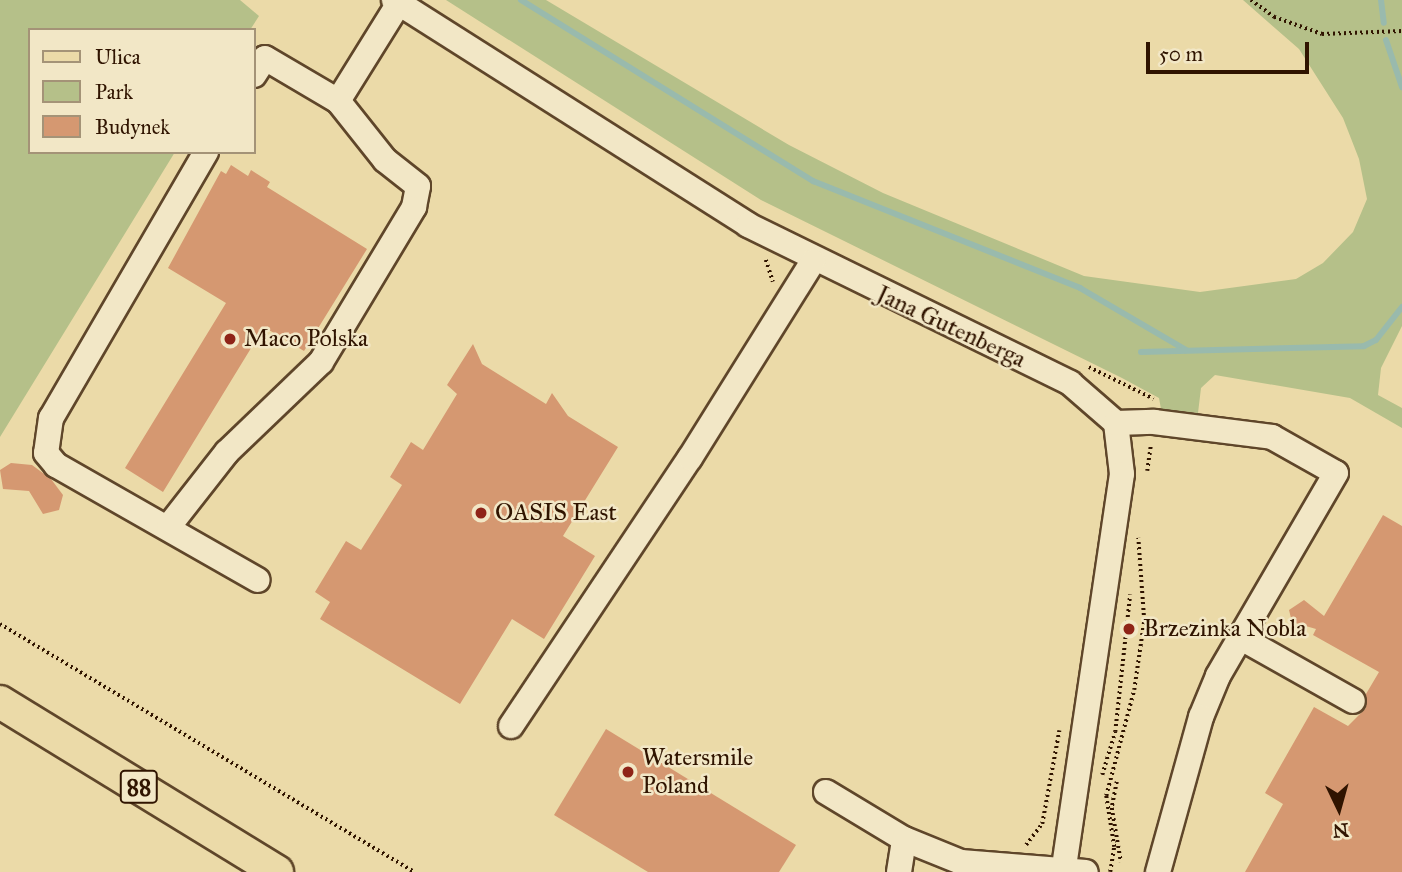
<!DOCTYPE html>
<html>
<head>
<meta charset="utf-8">
<style>
	body { margin:0 }
	#map { position:relative; width:1402px; height:872px; overflow:hidden; background:#ebdaa8; font-family:"IM FELL Great Primer",serif }
	div>[style] { position:absolute }
	[style*='--x'] { left:calc(var(--x)*1px); top:calc(var(--y)*1px); width:calc(var(--w)*1px); rotate:calc(var(--a)*1deg) }
	.green>* { inset:0; background:#b5c089 }
	.stream>* { height:6px; margin:-3px; padding:0 3px; transform-origin:3px; border-radius:3px; background:#99baad }
	.building>* { inset:0; background:#d59871 }
	.path>* { height:3.5px; margin-top:-1.75px; transform-origin:0; background:repeating-linear-gradient(90deg,#301400 0 2px,transparent 0 5.5px) }
	.roads { filter:drop-shadow(2px 0 #5f462a) drop-shadow(-2px 0 #5f462a) drop-shadow(0 2px #5f462a) drop-shadow(0 -2px #5f462a) }
	.minor>* { height:24px; margin:-12px; padding:0 12px; transform-origin:12px; border-radius:12px; background:#f2e7c6 }
	.major>* { height:32px; margin:-16px; padding:0 16px; transform-origin:16px; border-radius:16px; background:#ebdaa8 }
	.dots>* { width:19px; height:19px; translate:-50% -50%; box-sizing:border-box; border:4px solid #f2e7c6; border-radius:50% }
	span { translate:-50% -50%; white-space:nowrap; text-align:center; line-height:1.15; -webkit-text-stroke:5px #f2e7c6; paint-order:stroke }
	.shield-label span { padding:2px 5px; background:#f2e7c6; border:2px solid; border-radius:5px; -webkit-text-stroke-width:0 }
	.shield-label { font-size:23px; color:#301400; font-weight:700 }
	.street-label { font-size:24px; color:#301400 }
	.poi-label { font-size:24px; color:#301400 }
	.left { translate:0 -50%; text-align:left }
	.legend { position:absolute; left:28px; top:28px; width:228px; height:126px; box-sizing:border-box; background:#f2e7c6; border:2px solid #a49377; margin:0; padding:9px 12px; list-style:none; font-size:21px; color:#301400 }
	.legend li { display:flex; align-items:center; gap:14px; height:35px }
	.legend b { width:35px; border:2px solid #a49377 }
	.north { position:absolute; left:1304px; top:774px; width:70px; height:70px; -webkit-text-stroke:5px #f2e7c6; paint-order:stroke; rotate:175deg; font-size:19px; font-weight:700; line-height:28px; text-align:center; color:#301400 }
	.north::after { content:''; display:block; margin:auto; width:24px; height:32px; background:#301400; clip-path:polygon(50% 0,100% 100%,50% 72%,0 100%) }
	.scale { position:absolute; left:1146px; top:42px; width:163px; height:32px; box-sizing:border-box; border:4px solid #301400; border-top:0; padding-left:9px; font-size:21px; line-height:24px; white-space:nowrap; color:#301400; -webkit-text-stroke:5px #f2e7c6; paint-order:stroke }
</style>
</head>
<body>
<div id="map">
	<div class="green">
		<i style="clip-path:polygon(0 0,240px 0,259px 16px,250px 30px,30px 30px,30px 152px,175px 152px,0 437px)"></i>
		<i style="clip-path:polygon(446px 0,546px 0,789px 145px,883px 193px,1084px 276px,1200px 292px,1296px 279px,1323px 263px,1353px 232px,1367px 199px,1359px 159px,1343px 118px,1299px 49px,1243px 0,1402px 0,1402px 326px,1381px 368px,1378px 395px,1402px 408px,1402px 428px,1350px 398px,1215px 375px,1201px 388px,1198px 413px,1161px 409px,1159px 398px,1122px 378px,761px 200px)"></i>
	</div>
	<div class="stream">
		<i style="--x:521;--y:0;--w:344;--a:31.8"></i>
		<i style="--x:813;--y:181;--w:288;--a:21.8"></i>
		<i style="--x:1080;--y:288;--w:123;--a:30.3"></i>
		<i style="--x:1381;--y:0;--w:23;--a:83"></i>
		<i style="--x:1386;--y:40;--w:50;--a:71.2"></i>
		<i style="--x:1141;--y:352;--w:223;--a:-1.5"></i>
		<i style="--x:1364;--y:346;--w:13;--a:-27"></i>
		<i style="--x:1376;--y:340;--w:42;--a:-51.8"></i>
	</div>
	<div class="building">
		<i style="clip-path:polygon(231px 165px,248px 176px,251px 170px,270px 182px,267px 187px,367px 249px,304px 351px,264px 327px,163px 492px,125px 468px,226px 303px,168px 268px,221px 171px,226px 174px)"></i>
		<i style="clip-path:polygon(473px 344px,482px 364px,546px 404px,552px 393px,568px 416px,618px 447px,563px 536px,595px 556px,544px 639px,512px 619px,460px 704px,320px 619px,330px 602px,315px 592px,346px 541px,361px 550px,402px 485px,390px 477px,411px 442px,423px 450px,457px 394px,447px 385px)"></i>
		<i style="clip-path:polygon(11px 463px,32px 465px,51px 479px,63px 495px,59px 510px,43px 514px,29px 491px,3px 489px,0 470px)"></i>
		<i style="clip-path:polygon(1383px 515px,1402px 526px,1402px 872px,1245px 872px,1283px 804px,1265px 793px,1314px 707px,1348px 726px,1366px 708px,1366px 694px,1379px 672px,1313px 635px,1316px 629px,1292px 622px,1289px 610px,1304px 600px,1324px 616px)"></i>
		<i style="clip-path:polygon(606px 729px,796px 845px,779px 872px,648px 872px,554px 815px)"></i>
	</div>
	<div class="path">
		<i style="--x:1251;--y:0;--w:29;--a:36"></i>
		<i style="--x:1274;--y:17;--w:51;--a:19.5"></i>
		<i style="--x:1322;--y:34;--w:80;--a:-2.1"></i>
		<i style="--x:766;--y:260;--w:23;--a:72"></i>
		<i style="--x:1089;--y:367;--w:72;--a:26.2"></i>
		<i style="--x:1147;--y:471;--w:27;--a:-82"></i>
		<i style="--x:0;--y:624;--w:483;--a:30.9"></i>
		<i style="--x:1102;--y:775;--w:45;--a:-73.2"></i>
		<i style="--x:1115;--y:732;--w:138;--a:-83.8"></i>
		<i style="--x:1117;--y:782;--w:26;--a:101"></i>
		<i style="--x:1112;--y:808;--w:55;--a:80.5"></i>
		<i style="--x:1026;--y:845;--w:26;--a:-53"></i>
		<i style="--x:1042;--y:824;--w:95;--a:-79.6"></i>
		<i style="--x:1110;--y:872;--w:25;--a:-81"></i>
		<i style="--x:1114;--y:847;--w:52;--a:-98.9"></i>
		<i style="--x:1106;--y:796;--w:110;--a:-75.2"></i>
		<i style="--x:1134;--y:690;--w:70;--a:-81.8"></i>
		<i style="--x:1144;--y:621;--w:83;--a:-94.1"></i>
	</div>
	<div class="roads">
		<div class="minor">
			<i style="--x:394;--y:0;--w:419;--a:32.4"></i>
			<i style="--x:748;--y:225;--w:359;--a:26.1"></i>
			<i style="--x:1070;--y:383;--w:61;--a:41"></i>
			<i style="--x:1116;--y:423;--w:51;--a:83.3"></i>
			<i style="--x:1122;--y:474;--w:402;--a:98.4"></i>
			<i style="--x:254;--y:75;--w:20;--a:-57"></i>
			<i style="--x:265;--y:58;--w:85;--a:30.5"></i>
			<i style="--x:338;--y:101;--w:115;--a:-58.1"></i>
			<i style="--x:206;--y:152;--w:308;--a:120.2"></i>
			<i style="--x:51;--y:418;--w:35;--a:98"></i>
			<i style="--x:46;--y:453;--w:16;--a:50"></i>
			<i style="--x:56;--y:465;--w:232;--a:29.7"></i>
			<i style="--x:1116;--y:423;--w:38;--a:-2"></i>
			<i style="--x:1154;--y:422;--w:119;--a:7.2"></i>
			<i style="--x:1272;--y:437;--w:73;--a:29.4"></i>
			<i style="--x:1336;--y:473;--w:235;--a:120.2"></i>
			<i style="--x:1218;--y:676;--w:44;--a:112.5"></i>
			<i style="--x:1201;--y:717;--w:161;--a:105.5"></i>
			<i style="--x:169;--y:526;--w:94;--a:-51.9"></i>
			<i style="--x:227;--y:452;--w:130;--a:-43.8"></i>
			<i style="--x:321;--y:362;--w:181;--a:-59"></i>
			<i style="--x:414;--y:207;--w:21;--a:-79"></i>
			<i style="--x:418;--y:186;--w:42;--a:-141.8"></i>
			<i style="--x:385;--y:160;--w:75;--a:-128.5"></i>
			<i style="--x:1243;--y:639;--w:126;--a:29.4"></i>
			<i style="--x:511;--y:726;--w:322;--a:-56.3"></i>
			<i style="--x:690;--y:458;--w:232;--a:-58"></i>
			<i style="--x:826;--y:792;--w:91;--a:31.1"></i>
			<i style="--x:904;--y:839;--w:61;--a:22"></i>
			<i style="--x:961;--y:862;--w:125;--a:4.6"></i>
			<i style="--x:899;--y:872;--w:33;--a:-81"></i>
		</div>
		<div class="major">
			<i style="--x:0;--y:702;--w:325;--a:31.5"></i>
		</div>
	</div>
	<div class="dots">
		<i style="left:230px;top:339px;background:#8f2418"></i>
		<i style="left:481px;top:513px;background:#8f2418"></i>
		<i style="left:1129px;top:629px;background:#8f2418"></i>
		<i style="left:628px;top:772px;background:#8f2418"></i>
	</div>
	<div class="shield-label">
		<span style="left:139px;top:787px">88</span>
	</div>
	<div class="street-label">
		<span style="left:951px;top:327px;rotate:25deg">Jana Gutenberga</span>
	</div>
	<div class="poi-label">
		<span class="left" style="left:244px;top:339px">Maco Polska</span>
		<span class="left" style="left:495px;top:513px">OASIS East</span>
		<span class="left" style="left:1143px;top:629px">Brzezinka Nobla</span>
		<span class="left" style="left:642px;top:772px">Watersmile<br>Poland</span>
	</div>
	<ul class="legend">
	<li><b style="height:9px;background:#ebdaa8"></b>Ulica</li>
	<li><b style="height:19px;background:#b5c089"></b>Park</li>
	<li><b style="height:19px;background:#d59871"></b>Budynek</li>
	</ul>
	<div class="north">N</div>
	<div class="scale">50 m</div>
</div>
</body>
</html>
